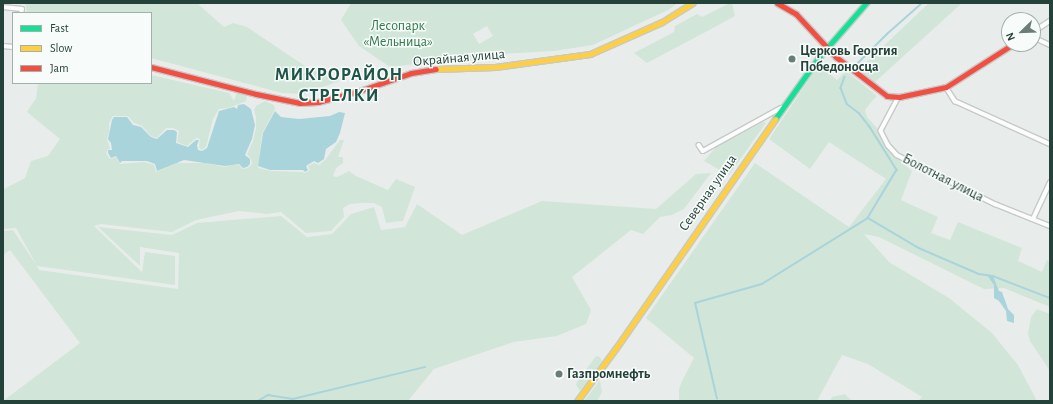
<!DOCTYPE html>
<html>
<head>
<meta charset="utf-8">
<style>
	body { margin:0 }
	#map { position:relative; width:1053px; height:404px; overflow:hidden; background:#e8edeb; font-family:"Alegreya Sans",sans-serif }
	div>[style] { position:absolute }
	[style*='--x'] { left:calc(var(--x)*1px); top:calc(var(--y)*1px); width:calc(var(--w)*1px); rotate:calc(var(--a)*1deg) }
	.green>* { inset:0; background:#d1e6d8 }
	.water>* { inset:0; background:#a9d4db }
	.stream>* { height:1.5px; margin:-0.75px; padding:0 0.75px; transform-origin:0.75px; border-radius:0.75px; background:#a9d4db }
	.roads { filter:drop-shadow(1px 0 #c5cac8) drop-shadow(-1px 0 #c5cac8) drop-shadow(0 1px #c5cac8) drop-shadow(0 -1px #c5cac8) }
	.street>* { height:3.5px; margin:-1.75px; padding:0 1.75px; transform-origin:1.75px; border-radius:1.75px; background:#fcfcfc }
	.fast>* { height:5px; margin:-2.5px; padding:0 2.5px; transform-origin:2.5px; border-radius:2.5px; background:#16e098 }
	.slow>* { height:5px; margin:-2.5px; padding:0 2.5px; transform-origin:2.5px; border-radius:2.5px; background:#ffcf43 }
	.jam>* { height:5px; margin:-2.5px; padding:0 2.5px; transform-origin:2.5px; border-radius:2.5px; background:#f24e42 }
	.dots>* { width:11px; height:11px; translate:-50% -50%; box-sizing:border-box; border:2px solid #f7fbf9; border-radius:50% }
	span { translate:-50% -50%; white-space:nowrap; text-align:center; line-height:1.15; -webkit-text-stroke:3px #f7fbf9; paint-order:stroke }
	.park-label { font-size:14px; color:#2d7a4b }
	.poi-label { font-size:14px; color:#24423a; font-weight:700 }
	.left { translate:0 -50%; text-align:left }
	.street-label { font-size:14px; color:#24423a }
	.district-label { font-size:18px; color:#1f5548; font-weight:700; letter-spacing:1px }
	.frame { position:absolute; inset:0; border:4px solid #24423a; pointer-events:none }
	.legend { position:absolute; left:12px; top:12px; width:140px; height:72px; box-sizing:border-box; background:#f7fbf9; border:1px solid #a3b1ad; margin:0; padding:5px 7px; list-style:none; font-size:12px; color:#24423a }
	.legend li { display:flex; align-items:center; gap:8px; height:20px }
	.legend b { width:20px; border:1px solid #a3b1ad }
	.north { position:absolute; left:1001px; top:12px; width:40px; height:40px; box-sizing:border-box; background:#f7fbf9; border:1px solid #a3b1ad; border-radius:50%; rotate:247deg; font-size:11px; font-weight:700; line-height:16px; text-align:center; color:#24423a }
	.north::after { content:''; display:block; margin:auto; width:14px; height:18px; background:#697e78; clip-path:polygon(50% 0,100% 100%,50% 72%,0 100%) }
</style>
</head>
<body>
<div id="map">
	<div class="green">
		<i style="clip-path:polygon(25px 3px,197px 3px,224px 27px,233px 23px,247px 27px,308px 68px,339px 81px,304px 94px,282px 93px,151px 58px,151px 13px,27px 13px)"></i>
		<i style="clip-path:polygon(evenodd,351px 3px,678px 3px,668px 10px,593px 45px,554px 51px,500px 54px,390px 67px,359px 46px,341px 20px,351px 3px,487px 26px,493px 36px,479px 44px,473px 34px,487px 26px)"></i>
		<i style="clip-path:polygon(730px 3px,732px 3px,735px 16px,713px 28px,647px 63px,634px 53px,674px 32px,675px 26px,697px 14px,702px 17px)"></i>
		<i style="clip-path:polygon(929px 3px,962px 3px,874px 83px,858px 70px)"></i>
		<i style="clip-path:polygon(819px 65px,837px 80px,846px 71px,877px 96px,872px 101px,865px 110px,867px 117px,878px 129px,886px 145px,897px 158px,912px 171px,901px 200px,938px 217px,931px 233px,950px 240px,958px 222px,1022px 248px,1018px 261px,1042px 272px,1047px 260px,1050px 262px,1050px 307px,1004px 288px,984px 289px,879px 237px,864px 234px,889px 262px,949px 298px,992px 333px,1018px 365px,1037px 401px,918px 401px,922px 397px,868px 364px,842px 355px,817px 401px,679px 401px,679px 389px,682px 381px,694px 358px,646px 318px,755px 163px,849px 227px,886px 179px,829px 142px,810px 169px,769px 139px)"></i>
		<i style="clip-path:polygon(151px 75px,229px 93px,234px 101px,237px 92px,246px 96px,247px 98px,246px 101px,229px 108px,219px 109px,213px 119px,206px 147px,202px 150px,199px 148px,200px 139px,196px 138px,187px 146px,177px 142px,179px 131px,173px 128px,166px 128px,157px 138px,151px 136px,142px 126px,134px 123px,128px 116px,113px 116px,109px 123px,109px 132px,107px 139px,110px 149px,108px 149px,106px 153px,110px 159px,116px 157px,120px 164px,145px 162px,154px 165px,156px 172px,177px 163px,205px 163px,225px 167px,232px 165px,239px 165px,243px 169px,248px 168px,252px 164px,251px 159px,247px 154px,253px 141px,256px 128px,256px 117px,254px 110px,256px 106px,265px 101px,274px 105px,275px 109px,262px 134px,258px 168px,271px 171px,302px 172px,305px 173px,310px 170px,308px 166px,314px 163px,319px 165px,325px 160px,340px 140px,344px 140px,338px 157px,343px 157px,343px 163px,336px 168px,333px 176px,337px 177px,349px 171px,356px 176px,388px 190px,396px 179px,415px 187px,403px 221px,386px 223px,382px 207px,374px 203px,362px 203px,350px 204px,343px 208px,344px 217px,331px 231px,306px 233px,281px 212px,267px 214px,239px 211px,196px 220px,172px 232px,101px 224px,94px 226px,142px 272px,145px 252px,175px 256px,175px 285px,37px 266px,39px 270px,178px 289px,179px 253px,140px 247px,140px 266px,98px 227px,172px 235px,197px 223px,281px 216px,307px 237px,332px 234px,351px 214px,374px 207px,381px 230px,405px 227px,417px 204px,462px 235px,542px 201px,656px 209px,696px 174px,711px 173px,684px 209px,672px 215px,660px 217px,643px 234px,631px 230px,572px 277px,591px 310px,586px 324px,557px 336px,514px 342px,434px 369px,408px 401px,3px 401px,80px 343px,10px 250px,3px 255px,3px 231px,13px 230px,37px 266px,16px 228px,3px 229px,3px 192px,4px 189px,25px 178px,31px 161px,48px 156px,60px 139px,27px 112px,36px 98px,38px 83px,151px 83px)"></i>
		<i style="clip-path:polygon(763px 122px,766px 123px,729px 175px,704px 161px,716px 147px)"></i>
		<i style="clip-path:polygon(1037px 309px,1050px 314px,1050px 371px,1030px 341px,1028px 334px,1031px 317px)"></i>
		<i style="clip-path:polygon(596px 356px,600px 357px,602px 361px,580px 391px,576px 385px,577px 382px)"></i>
		<i style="clip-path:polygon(600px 380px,602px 392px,597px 401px,584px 401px)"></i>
		<i style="clip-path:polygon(845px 394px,852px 401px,830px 401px,832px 397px)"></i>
	</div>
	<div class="water">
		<i style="clip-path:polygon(244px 104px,251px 109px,255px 125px,252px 139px,245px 155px,250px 159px,250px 164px,247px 167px,243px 168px,239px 164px,225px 166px,184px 160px,157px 171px,155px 164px,147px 161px,122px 161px,120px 163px,116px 156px,111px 158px,108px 153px,108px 150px,112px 150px,111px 143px,108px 139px,112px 120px,114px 117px,127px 117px,133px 125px,141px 127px,151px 137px,157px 139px,167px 130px,174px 130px,177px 132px,176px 143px,188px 147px,196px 140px,199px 140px,197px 145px,198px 150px,202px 151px,207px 148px,219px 111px,234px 107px,237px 109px,238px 105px)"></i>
		<i style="clip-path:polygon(275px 111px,281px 117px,299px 119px,330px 116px,339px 112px,345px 113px,340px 133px,336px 142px,326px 149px,324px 159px,318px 163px,314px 161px,306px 166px,308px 170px,305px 172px,303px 170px,270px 170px,258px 166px,263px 133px)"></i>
		<i style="clip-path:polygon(987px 275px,993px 276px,999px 291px,1002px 292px,1008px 309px,1014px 315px,1014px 323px,1007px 321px,1006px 311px,999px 301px,994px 298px,994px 285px)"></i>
	</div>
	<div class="stream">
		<i style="--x:856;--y:65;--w:44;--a:-45"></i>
		<i style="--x:887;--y:34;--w:47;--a:-41.5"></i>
		<i style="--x:845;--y:77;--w:12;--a:110"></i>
		<i style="--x:841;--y:88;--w:17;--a:69"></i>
		<i style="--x:847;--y:104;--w:15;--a:37"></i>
		<i style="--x:859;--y:113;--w:18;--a:52"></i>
		<i style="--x:870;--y:127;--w:51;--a:57.9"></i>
		<i style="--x:897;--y:170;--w:56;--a:121.1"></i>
		<i style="--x:868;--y:218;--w:59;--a:30.5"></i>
		<i style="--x:919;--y:248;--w:65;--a:23.4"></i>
		<i style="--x:979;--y:274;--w:14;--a:8"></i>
		<i style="--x:993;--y:276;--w:61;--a:21.1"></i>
		<i style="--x:717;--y:399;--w:98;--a:-102.9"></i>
		<i style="--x:695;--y:303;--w:70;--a:-15.8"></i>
		<i style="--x:762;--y:284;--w:125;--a:-31.9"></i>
		<i style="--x:258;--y:401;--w:12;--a:-31"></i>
		<i style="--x:268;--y:395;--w:25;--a:9"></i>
		<i style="--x:293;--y:399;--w:136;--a:-13.6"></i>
	</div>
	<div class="roads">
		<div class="street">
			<i style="--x:3;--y:7;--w:19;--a:6"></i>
			<i style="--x:22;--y:9;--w:4;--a:90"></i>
			<i style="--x:1033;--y:32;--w:20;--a:-33"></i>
			<i style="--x:1033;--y:37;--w:19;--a:25"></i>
			<i style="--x:3;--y:46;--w:10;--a:6"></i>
			<i style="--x:946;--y:87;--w:17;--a:57"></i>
			<i style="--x:955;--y:101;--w:104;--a:24.4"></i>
			<i style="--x:899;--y:97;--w:38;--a:118"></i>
			<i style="--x:881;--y:131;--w:16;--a:63"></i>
			<i style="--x:888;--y:145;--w:13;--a:48"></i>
			<i style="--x:897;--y:155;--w:110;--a:26.6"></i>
			<i style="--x:995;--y:204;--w:59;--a:21.8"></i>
			<i style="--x:699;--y:145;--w:7;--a:56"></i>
			<i style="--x:703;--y:151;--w:89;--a:-28.9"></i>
			<i style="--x:1033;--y:219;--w:40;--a:-65"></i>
		</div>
		<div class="fast">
			<i style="--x:775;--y:119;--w:76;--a:-54.6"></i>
			<i style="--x:819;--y:57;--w:72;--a:-49"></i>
		</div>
		<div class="slow">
			<i style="--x:436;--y:69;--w:59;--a:-1.9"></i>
			<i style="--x:495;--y:67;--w:96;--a:-7.8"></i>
			<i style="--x:590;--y:54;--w:79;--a:-24"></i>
			<i style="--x:662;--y:22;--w:36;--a:-32"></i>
			<i style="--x:577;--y:401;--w:66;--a:-53.7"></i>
			<i style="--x:616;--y:348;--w:279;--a:-55.2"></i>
		</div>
		<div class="jam">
			<i style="--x:777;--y:3;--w:22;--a:30"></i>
			<i style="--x:796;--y:14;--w:59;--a:47.1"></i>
			<i style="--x:836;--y:57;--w:64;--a:37.4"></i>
			<i style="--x:887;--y:96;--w:12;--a:5"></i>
			<i style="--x:899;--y:97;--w:48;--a:-12"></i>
			<i style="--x:946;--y:87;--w:80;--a:-32.7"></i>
			<i style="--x:151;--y:67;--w:108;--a:14.4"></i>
			<i style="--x:256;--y:94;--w:45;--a:11.6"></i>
			<i style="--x:300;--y:103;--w:18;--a:-3"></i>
			<i style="--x:318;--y:102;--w:39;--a:-15"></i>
			<i style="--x:356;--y:92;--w:58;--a:-19.1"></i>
			<i style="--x:411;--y:73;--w:25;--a:-9"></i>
		</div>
	</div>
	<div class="dots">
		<i style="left:792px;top:59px;background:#697e78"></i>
		<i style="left:559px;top:374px;background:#697e78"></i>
	</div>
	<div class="park-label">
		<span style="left:398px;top:34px">Лесопарк<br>«Мельница»</span>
	</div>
	<div class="poi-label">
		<span class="left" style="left:800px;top:59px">Церковь Георгия<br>Победоносца</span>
		<span class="left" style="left:567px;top:374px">Газпромнефть</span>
	</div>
	<div class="street-label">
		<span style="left:459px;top:58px;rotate:-5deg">Окрайная улица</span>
		<span style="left:943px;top:178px;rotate:27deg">Болотная улица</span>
		<span style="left:708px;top:193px;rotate:-55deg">Северная улица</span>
	</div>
	<div class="district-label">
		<span style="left:339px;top:86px">МИКРОРАЙОН<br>СТРЕЛКИ</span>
	</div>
	<div class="frame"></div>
	<ul class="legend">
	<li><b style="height:5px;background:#16e098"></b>Fast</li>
	<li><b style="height:5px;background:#ffcf43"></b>Slow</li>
	<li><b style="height:5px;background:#f24e42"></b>Jam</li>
	</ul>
	<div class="north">N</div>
</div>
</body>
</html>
